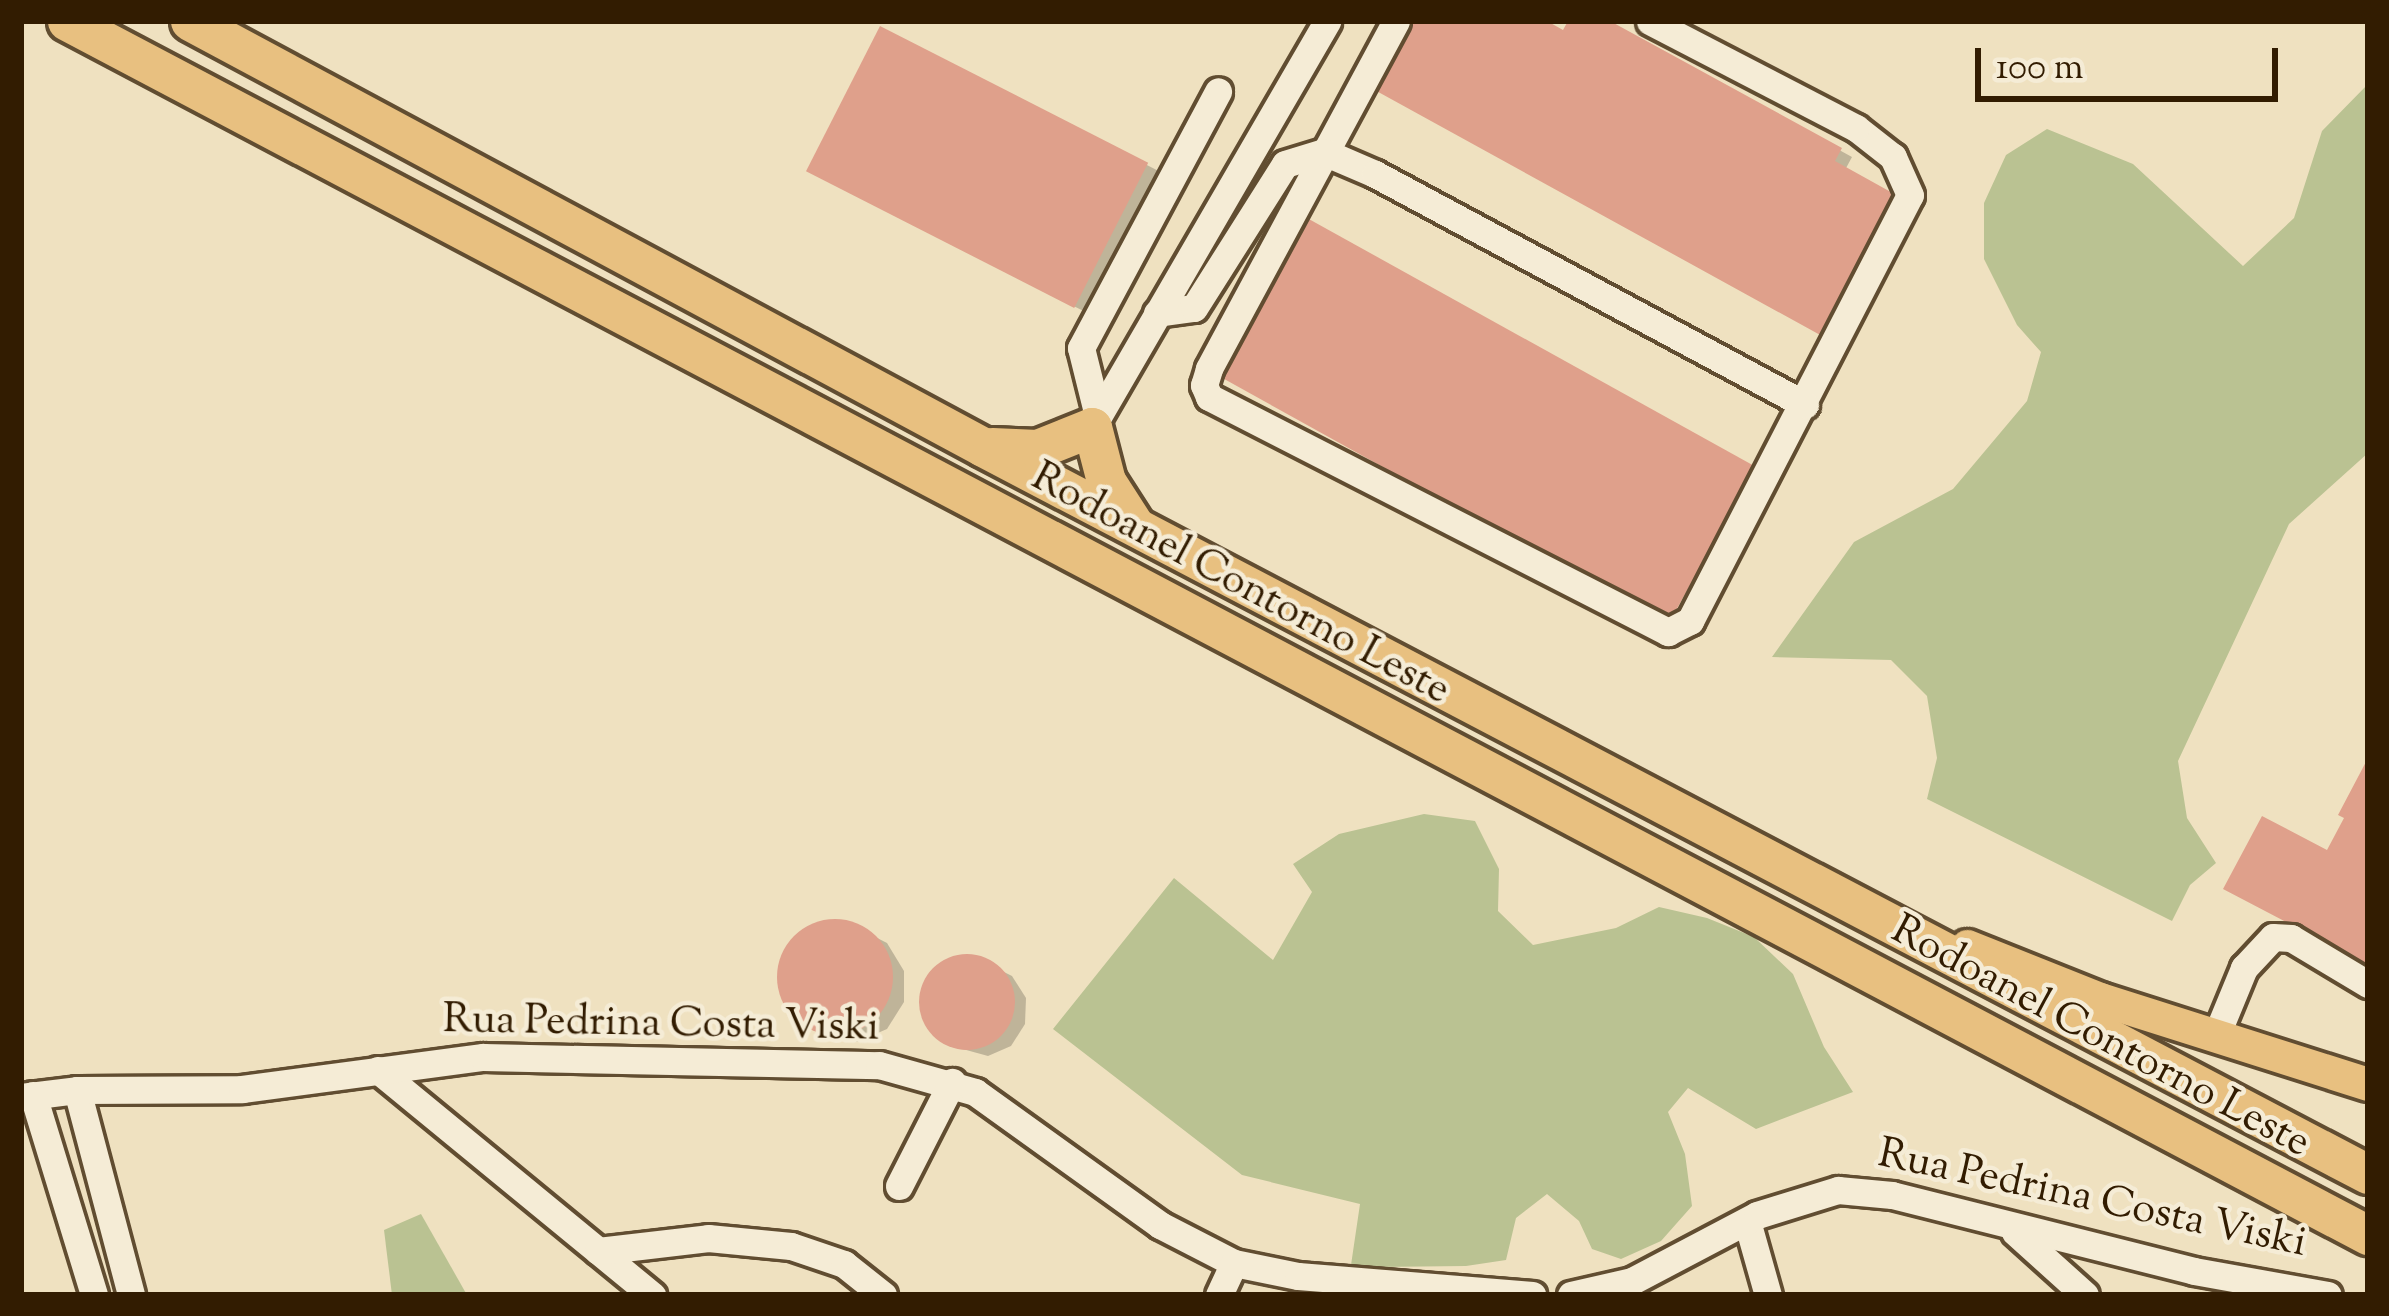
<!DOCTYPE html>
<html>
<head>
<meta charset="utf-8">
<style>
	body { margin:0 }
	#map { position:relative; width:2389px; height:1316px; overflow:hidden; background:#efe1c0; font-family:"Sorts Mill Goudy",serif }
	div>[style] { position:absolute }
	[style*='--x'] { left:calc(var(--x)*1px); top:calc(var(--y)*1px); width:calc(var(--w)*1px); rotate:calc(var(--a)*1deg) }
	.green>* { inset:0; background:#bac292 }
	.shadow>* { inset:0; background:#0003; transform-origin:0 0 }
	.building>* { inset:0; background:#dfa08b; transform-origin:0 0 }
	.round { border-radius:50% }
	.roads { filter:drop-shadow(3px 0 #614d31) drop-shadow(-3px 0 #614d31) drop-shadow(0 3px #614d31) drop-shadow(0 -3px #614d31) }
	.minor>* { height:27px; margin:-13.5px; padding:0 13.5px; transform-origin:13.5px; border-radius:13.5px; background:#f5ecd6 }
	.major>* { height:33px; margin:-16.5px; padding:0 16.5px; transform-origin:16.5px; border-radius:16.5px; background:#e8c080 }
	.highway>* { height:39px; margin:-19.5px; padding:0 19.5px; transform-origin:19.5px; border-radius:19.5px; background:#e8c080 }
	span { translate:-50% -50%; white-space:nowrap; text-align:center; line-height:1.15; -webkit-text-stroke:9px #f5ecd6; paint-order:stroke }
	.street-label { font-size:42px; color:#321c01 }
	.frame { position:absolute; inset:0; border:24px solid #321c01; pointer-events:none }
	.scale { position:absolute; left:1975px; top:48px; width:303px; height:54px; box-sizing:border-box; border:6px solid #321c01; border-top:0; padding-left:15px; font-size:36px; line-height:42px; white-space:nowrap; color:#321c01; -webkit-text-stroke:9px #f5ecd6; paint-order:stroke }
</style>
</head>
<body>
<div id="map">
	<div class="green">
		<i style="clip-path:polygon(2368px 84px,2368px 453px,2289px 524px,2178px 761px,2187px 818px,2216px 863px,2190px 885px,2172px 921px,1927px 799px,1937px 758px,1927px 696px,1891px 660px,1772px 657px,1854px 542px,1953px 489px,2027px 401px,2041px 352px,2017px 325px,1984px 259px,1984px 203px,2006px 155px,2047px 129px,2133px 164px,2243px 266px,2294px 218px,2322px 131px)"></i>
		<i style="clip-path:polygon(1424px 814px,1475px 821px,1499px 869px,1498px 911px,1533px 945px,1616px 928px,1659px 907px,1707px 918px,1754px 937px,1793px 974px,1824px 1047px,1853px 1092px,1756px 1129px,1688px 1088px,1668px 1112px,1685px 1154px,1692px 1206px,1661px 1241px,1621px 1259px,1592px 1249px,1579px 1221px,1547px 1194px,1516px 1218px,1506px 1260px,1466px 1266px,1377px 1267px,1351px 1265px,1360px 1204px,1242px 1175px,1053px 1029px,1174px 878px,1273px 960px,1312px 892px,1293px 864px,1339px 834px)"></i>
		<i style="clip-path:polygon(421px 1214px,467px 1295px,392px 1295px,384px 1230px)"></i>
	</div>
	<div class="shadow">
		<i style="clip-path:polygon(1408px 21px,1540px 21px,1564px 34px,1571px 21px,1603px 21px,1852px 157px,1845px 170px,1909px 205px,1835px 340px,1375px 87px)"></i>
		<i style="left:882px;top:30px;width:311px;height:159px;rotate:27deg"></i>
		<i style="clip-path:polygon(844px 921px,887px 943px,904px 971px,904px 1002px,887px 1029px,857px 1042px,812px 1029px,788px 1007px,779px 977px,788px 946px,812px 926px)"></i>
		<i style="clip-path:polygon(974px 957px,1012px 976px,1026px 998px,1025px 1024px,1011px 1046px,988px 1056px,948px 1045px,928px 1027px,921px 1002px,928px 977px,948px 960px)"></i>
	</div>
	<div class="building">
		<i style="clip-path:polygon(1405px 21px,1547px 21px,1563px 30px,1568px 21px,1610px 21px,1842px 148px,1835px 161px,1898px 196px,1822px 336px,1371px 88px)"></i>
		<i style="left:880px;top:26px;width:301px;height:163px;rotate:27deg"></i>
		<i style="left:1307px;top:218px;width:513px;height:181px;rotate:29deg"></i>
		<i style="clip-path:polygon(2368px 758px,2368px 965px,2223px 889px,2262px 816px,2327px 850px,2344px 818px,2338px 815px)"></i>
		<i class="round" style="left:777px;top:919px;width:116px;height:116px"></i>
		<i class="round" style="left:919px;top:954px;width:96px;height:96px"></i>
	</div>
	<div class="roads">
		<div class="minor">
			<i style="--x:1396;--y:21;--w:395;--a:118.3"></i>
			<i style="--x:1209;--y:369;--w:17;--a:107"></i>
			<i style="--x:1204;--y:385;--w:13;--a:67"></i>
			<i style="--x:1209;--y:397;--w:516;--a:27.11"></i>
			<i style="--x:1668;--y:632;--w:25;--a:-27"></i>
			<i style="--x:1690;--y:621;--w:479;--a:-62.7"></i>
			<i style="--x:1910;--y:195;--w:42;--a:-114.1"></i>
			<i style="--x:1893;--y:157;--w:47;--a:-141.9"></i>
			<i style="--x:1856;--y:128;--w:232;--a:-152.6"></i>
			<i style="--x:1157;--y:313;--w:37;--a:-8"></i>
			<i style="--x:1194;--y:308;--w:170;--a:-57.7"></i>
			<i style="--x:1285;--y:164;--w:41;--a:-17.1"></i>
			<i style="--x:1324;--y:152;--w:56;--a:23.3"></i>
			<i style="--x:1375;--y:174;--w:488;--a:28.2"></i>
			<i style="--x:1098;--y:416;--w:70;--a:-104"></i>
			<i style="--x:1081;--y:348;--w:291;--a:-61.9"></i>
			<i style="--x:1092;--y:427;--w:469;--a:-59.9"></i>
			<i style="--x:2216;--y:1036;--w:74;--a:-67.6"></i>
			<i style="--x:2244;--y:968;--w:42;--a:-46.9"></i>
			<i style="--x:2273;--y:937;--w:18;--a:3"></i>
			<i style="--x:2291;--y:938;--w:90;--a:30.9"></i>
			<i style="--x:378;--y:1070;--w:355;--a:39.4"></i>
			<i style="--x:77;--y:1090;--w:212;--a:75.2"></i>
			<i style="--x:33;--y:1095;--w:209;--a:73"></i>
			<i style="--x:21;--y:1097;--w:56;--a:-7.1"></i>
			<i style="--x:77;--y:1090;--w:165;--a:-0.3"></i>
			<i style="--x:242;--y:1089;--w:243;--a:-7.6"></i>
			<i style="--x:483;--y:1057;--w:396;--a:1.2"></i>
			<i style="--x:879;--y:1065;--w:100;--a:15.7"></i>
			<i style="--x:975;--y:1092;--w:228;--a:35.7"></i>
			<i style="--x:1160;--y:1225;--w:83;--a:27.2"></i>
			<i style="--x:1234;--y:1263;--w:65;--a:11.5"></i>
			<i style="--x:1298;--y:1276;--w:235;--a:4.6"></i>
			<i style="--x:899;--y:1186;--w:117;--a:-63"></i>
			<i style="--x:1747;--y:1221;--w:77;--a:74.2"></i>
			<i style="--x:2015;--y:1232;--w:94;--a:42"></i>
			<i style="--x:598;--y:1251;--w:111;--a:-6.7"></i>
			<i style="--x:708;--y:1238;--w:83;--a:5.5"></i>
			<i style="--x:791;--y:1246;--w:56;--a:18.8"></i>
			<i style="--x:844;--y:1264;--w:50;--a:38.5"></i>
			<i style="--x:1219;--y:1295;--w:35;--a:-65"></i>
			<i style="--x:1571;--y:1295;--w:63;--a:-12.9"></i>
			<i style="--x:1632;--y:1281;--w:141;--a:-27.8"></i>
			<i style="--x:1757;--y:1215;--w:85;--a:-17.2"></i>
			<i style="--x:1838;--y:1190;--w:54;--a:5.3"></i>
			<i style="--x:1892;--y:1195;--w:311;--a:14.1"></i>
			<i style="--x:2194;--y:1271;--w:136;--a:10.2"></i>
		</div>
		<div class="major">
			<i style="--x:1967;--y:946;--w:143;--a:21.7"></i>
			<i style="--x:2100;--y:999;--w:281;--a:17.6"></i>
		</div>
		<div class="highway">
			<i style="--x:67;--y:21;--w:2602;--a:27.82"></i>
			<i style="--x:190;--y:21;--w:900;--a:28.24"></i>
			<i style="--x:983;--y:447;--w:1564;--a:27.7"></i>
			<i style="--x:992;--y:447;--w:45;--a:2.5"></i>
			<i style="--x:1037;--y:449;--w:59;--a:-21.8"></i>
			<i style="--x:1092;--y:427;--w:56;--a:75.5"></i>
			<i style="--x:1106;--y:481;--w:50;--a:57.3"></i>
		</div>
	</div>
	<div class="street-label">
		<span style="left:1240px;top:585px;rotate:28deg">Rodoanel Contorno Leste</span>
		<span style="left:661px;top:1025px;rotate:1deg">Rua Pedrina Costa Viski</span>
		<span style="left:2100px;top:1038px;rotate:28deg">Rodoanel Contorno Leste</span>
		<span style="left:2092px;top:1200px;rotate:12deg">Rua Pedrina Costa Viski</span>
	</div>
	<div class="frame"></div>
	<div class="scale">100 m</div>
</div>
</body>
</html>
